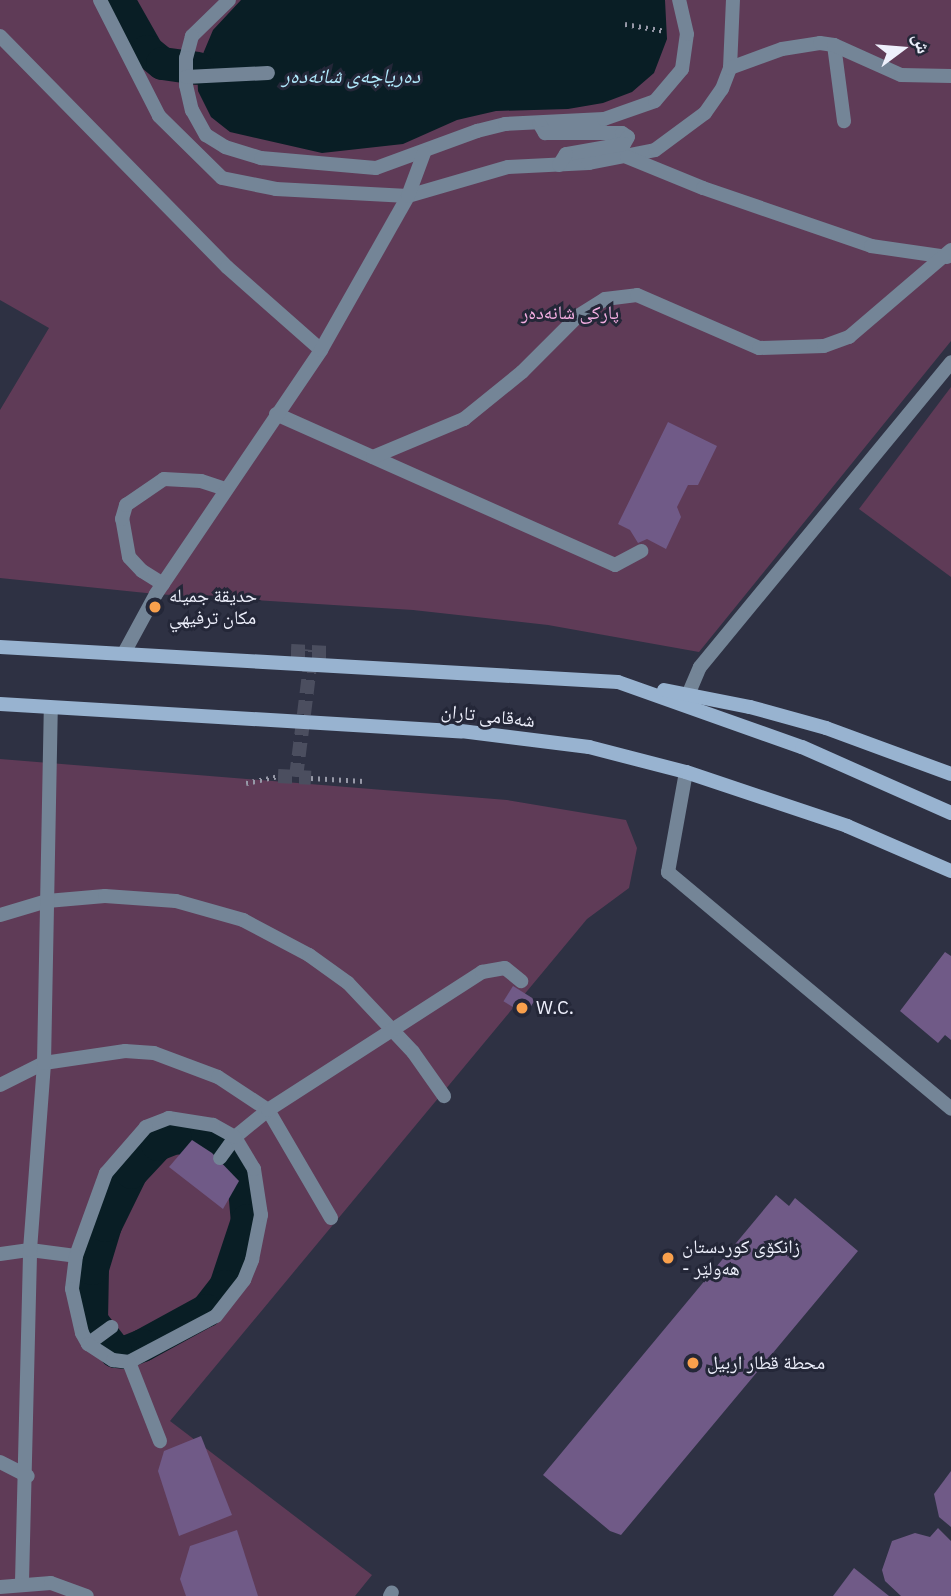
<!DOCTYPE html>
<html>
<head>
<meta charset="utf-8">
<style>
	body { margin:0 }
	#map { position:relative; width:951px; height:1596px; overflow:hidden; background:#2e3143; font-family:"IBM Plex Sans","Noto Naskh Arabic",sans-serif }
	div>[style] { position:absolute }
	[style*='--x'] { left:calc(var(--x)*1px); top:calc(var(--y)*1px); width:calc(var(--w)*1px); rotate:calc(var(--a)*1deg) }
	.green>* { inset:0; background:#5f3b57 }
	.water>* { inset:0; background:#091e25 }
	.canal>* { height:33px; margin:-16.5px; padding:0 16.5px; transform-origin:16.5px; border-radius:16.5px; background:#091e25 }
	.building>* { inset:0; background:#705a87; transform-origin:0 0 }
	.street-tunnel>* { height:14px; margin-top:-7px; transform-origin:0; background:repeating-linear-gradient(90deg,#4b4e5f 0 14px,transparent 0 21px) }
	.path>* { height:4.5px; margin-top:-2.25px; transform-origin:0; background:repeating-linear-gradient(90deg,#9698a7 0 2px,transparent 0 7px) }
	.lane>* { height:14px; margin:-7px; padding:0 7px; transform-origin:7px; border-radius:7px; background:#748597 }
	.street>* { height:14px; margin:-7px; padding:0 7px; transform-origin:7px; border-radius:7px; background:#748597 }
	.secondary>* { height:14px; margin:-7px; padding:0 7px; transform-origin:7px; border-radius:7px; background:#98b3d0 }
	.dots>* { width:19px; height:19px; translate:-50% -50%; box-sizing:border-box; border:4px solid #242738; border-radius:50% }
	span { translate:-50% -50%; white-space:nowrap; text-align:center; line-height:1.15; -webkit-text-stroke:6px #242738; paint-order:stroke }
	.park-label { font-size:19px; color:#f3aee2 }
	.poi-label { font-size:19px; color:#eef0fc }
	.left { translate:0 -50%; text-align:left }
	.street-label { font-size:19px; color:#eef0fc }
	.water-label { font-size:21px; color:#b0e9fc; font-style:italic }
	.north { position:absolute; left:867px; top:14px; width:70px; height:70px; -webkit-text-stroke:5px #242738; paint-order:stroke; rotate:74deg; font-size:19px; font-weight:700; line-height:28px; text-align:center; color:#eef0fc }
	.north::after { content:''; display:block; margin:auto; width:24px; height:32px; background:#eef0fc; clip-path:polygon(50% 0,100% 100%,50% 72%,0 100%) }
</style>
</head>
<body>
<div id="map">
	<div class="green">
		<i style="clip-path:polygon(0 0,951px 0,951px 341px,699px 652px,548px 625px,413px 610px,156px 594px,0 578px,0 410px,49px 328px,0 300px)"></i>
		<i style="clip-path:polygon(951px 387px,951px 577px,859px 509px)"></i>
		<i style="clip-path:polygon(0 759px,507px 800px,626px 820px,637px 848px,629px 888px,587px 919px,170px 1421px,372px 1575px,355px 1596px,0 1596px)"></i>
	</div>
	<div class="water">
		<i style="clip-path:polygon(241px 0,665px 0,667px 39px,654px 73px,632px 92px,603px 103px,568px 109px,496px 111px,457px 120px,403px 144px,322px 153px,230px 132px,211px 117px,198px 91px,197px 68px,213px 30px)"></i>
	</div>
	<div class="canal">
		<i style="--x:118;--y:0;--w:59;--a:60.4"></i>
		<i style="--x:147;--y:51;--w:19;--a:39"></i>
		<i style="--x:162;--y:63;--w:35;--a:8"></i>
		<i style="--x:175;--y:1137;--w:31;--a:6"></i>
		<i style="--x:206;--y:1140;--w:32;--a:39"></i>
		<i style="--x:231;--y:1160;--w:31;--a:65"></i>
		<i style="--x:244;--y:1188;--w:32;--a:85"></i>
		<i style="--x:247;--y:1220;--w:70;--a:108.4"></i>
		<i style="--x:225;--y:1286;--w:31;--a:128"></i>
		<i style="--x:206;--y:1310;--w:73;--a:151.3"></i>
		<i style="--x:142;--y:1345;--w:18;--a:158"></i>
		<i style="--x:125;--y:1352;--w:10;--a:-174"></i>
		<i style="--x:115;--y:1351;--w:39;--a:-128"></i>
		<i style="--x:91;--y:1320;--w:52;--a:-88.9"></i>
		<i style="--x:92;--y:1268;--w:45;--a:-73.2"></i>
		<i style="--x:105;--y:1225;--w:59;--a:-63.9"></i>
		<i style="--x:131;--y:1172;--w:38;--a:-47"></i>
		<i style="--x:157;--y:1144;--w:19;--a:-21"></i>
	</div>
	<div class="building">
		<i style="clip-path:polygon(668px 422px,717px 446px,698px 485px,688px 485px,677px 507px,681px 517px,666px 549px,647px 539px,638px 543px,630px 530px,618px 524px)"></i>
		<i style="clip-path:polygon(945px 952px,951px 956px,951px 1040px,945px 1035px,938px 1043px,900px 1011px)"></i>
		<i style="left:513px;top:986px;width:26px;height:18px;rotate:32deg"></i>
		<i style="clip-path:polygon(192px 1140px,212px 1153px,239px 1181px,223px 1209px,169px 1167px)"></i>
		<i style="clip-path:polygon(776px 1195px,789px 1206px,795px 1198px,858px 1251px,621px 1535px,610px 1531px,543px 1475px)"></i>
		<i style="clip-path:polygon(201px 1436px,232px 1515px,179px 1536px,158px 1471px,164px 1451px)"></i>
		<i style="clip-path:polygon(951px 1471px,951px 1527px,939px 1517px,934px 1494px)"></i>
		<i style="clip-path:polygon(938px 1528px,951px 1541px,951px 1596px,901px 1596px,885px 1581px,882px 1570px,892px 1541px,915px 1533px,930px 1537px)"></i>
		<i style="clip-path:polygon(237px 1530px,258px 1596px,186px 1596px,180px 1579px,190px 1546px)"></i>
		<i style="clip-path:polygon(854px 1568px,889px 1596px,833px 1596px)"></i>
	</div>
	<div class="street-tunnel">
		<i style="--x:291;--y:651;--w:38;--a:3"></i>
		<i style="--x:278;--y:776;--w:33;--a:3"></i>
		<i style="--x:296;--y:777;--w:128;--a:-82.8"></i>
	</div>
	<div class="path">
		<i style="--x:625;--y:24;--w:41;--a:9.9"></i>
		<i style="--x:311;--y:778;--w:53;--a:3.2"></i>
		<i style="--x:246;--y:783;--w:33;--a:-12"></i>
	</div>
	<div class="lane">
		<i style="--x:688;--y:695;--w:30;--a:-67"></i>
		<i style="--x:700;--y:667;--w:395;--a:-50.5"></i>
	</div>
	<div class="street">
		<i style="--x:100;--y:0;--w:130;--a:63"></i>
		<i style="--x:159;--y:116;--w:88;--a:44.5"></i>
		<i style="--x:222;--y:178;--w:55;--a:11.5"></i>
		<i style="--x:276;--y:189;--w:132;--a:3"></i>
		<i style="--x:408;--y:196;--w:104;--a:-16.2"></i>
		<i style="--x:508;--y:167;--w:81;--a:-2.8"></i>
		<i style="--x:589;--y:163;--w:67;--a:-11.1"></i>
		<i style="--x:655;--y:150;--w:62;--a:-36.5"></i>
		<i style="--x:705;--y:113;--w:29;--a:-55"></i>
		<i style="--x:722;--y:89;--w:22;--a:-69"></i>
		<i style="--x:730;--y:68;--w:68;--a:-87.5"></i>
		<i style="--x:229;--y:0;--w:52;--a:135.8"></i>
		<i style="--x:192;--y:36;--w:23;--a:105"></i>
		<i style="--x:186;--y:58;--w:27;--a:90"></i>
		<i style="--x:186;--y:85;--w:26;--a:77"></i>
		<i style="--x:192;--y:110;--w:29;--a:61"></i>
		<i style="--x:206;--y:135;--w:22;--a:32"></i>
		<i style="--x:225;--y:147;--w:38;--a:17"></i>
		<i style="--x:261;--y:158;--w:115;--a:5"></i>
		<i style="--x:376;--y:168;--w:108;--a:-20.1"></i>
		<i style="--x:477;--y:131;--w:29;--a:-14"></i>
		<i style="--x:505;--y:124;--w:99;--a:-2.9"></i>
		<i style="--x:604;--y:119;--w:54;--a:-19.4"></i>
		<i style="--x:655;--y:101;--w:42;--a:-49.8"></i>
		<i style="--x:682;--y:69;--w:35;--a:-82"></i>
		<i style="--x:687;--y:34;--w:35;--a:-103"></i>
		<i style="--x:0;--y:36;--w:324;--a:45.5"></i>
		<i style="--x:227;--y:267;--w:125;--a:41.4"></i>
		<i style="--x:834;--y:45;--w:77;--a:82.5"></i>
		<i style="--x:730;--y:68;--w:55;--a:-20.1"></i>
		<i style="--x:782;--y:49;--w:38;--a:-9"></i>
		<i style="--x:820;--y:43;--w:14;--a:8"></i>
		<i style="--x:834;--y:45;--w:73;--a:24.1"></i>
		<i style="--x:901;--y:75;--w:50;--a:1.1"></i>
		<i style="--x:186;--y:77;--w:82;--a:-2.8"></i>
		<i style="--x:539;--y:123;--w:12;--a:59"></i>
		<i style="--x:545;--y:133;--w:77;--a:0"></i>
		<i style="--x:622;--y:133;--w:7;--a:34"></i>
		<i style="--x:628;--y:137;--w:8;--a:120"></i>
		<i style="--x:624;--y:144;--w:59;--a:170.2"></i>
		<i style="--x:566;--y:154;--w:13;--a:122"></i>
		<i style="--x:627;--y:157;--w:82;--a:22.2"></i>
		<i style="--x:703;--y:188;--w:178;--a:19"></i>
		<i style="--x:871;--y:246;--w:77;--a:8.2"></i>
		<i style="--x:276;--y:414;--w:371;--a:24"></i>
		<i style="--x:615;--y:565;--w:30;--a:-28"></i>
		<i style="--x:373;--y:457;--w:99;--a:-22.7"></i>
		<i style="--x:464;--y:419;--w:75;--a:-39"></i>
		<i style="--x:522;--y:372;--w:79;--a:-45"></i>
		<i style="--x:578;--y:316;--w:32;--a:-32"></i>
		<i style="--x:605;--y:299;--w:32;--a:-7"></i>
		<i style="--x:637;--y:295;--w:133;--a:23.5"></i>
		<i style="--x:759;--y:348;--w:65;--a:-1.8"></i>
		<i style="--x:824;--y:346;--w:27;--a:-20"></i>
		<i style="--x:849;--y:337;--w:134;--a:-40.5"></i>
		<i style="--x:163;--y:584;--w:25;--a:-148"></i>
		<i style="--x:142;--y:571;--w:19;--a:-133"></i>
		<i style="--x:129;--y:557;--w:39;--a:-100"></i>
		<i style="--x:122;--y:519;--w:15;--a:-74"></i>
		<i style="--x:126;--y:505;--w:46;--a:-34.4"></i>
		<i style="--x:164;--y:479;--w:37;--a:3"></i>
		<i style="--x:201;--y:481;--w:26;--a:18"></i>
		<i style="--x:124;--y:653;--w:67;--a:-61.5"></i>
		<i style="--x:156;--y:594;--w:295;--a:-55.9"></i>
		<i style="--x:321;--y:350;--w:177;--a:-60.5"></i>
		<i style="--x:408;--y:196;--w:46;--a:-69.6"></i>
		<i style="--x:686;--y:772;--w:102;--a:100.2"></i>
		<i style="--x:668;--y:872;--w:369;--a:39.9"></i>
		<i style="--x:0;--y:915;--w:49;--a:-16.6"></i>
		<i style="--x:47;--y:901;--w:58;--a:-4.9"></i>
		<i style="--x:105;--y:896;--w:71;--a:4"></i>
		<i style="--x:176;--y:901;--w:70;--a:15.8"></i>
		<i style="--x:243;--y:920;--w:75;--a:27.9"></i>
		<i style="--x:309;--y:955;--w:48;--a:35.7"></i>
		<i style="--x:348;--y:983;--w:95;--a:46.7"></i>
		<i style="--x:413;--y:1052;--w:54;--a:54.8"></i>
		<i style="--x:0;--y:1085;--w:49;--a:-26.6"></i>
		<i style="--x:44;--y:1063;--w:82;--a:-8.4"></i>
		<i style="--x:125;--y:1051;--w:29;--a:4"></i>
		<i style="--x:154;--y:1053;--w:68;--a:20.6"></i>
		<i style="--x:218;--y:1077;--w:60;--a:33.4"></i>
		<i style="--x:268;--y:1110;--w:125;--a:59.7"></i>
		<i style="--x:220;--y:1158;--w:26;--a:-54"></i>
		<i style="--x:235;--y:1137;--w:43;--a:-39.3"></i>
		<i style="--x:268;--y:1110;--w:255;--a:-32.8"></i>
		<i style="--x:482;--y:972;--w:23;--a:-10"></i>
		<i style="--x:505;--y:968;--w:21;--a:39"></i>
		<i style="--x:0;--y:1254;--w:30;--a:-8"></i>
		<i style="--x:30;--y:1250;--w:46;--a:7.4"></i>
		<i style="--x:88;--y:1344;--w:29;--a:-36"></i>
		<i style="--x:129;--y:1362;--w:98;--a:-27.9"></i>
		<i style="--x:216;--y:1316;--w:46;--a:-52.1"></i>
		<i style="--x:244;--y:1280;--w:22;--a:-68"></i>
		<i style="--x:252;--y:1260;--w:46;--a:-78.7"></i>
		<i style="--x:261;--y:1215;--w:47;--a:-98.7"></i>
		<i style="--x:254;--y:1169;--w:37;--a:-121"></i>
		<i style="--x:235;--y:1137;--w:25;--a:-151"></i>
		<i style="--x:213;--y:1125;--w:45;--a:-171"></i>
		<i style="--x:169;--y:1118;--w:25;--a:159"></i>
		<i style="--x:146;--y:1127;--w:61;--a:131"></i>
		<i style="--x:106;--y:1173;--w:88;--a:109.9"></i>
		<i style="--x:76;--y:1256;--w:33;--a:97"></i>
		<i style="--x:72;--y:1289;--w:45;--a:77.2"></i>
		<i style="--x:82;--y:1333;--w:13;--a:61"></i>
		<i style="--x:88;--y:1344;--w:30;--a:33"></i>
		<i style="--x:113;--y:1360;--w:16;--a:7"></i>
		<i style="--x:129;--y:1362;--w:85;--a:68.6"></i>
		<i style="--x:0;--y:1462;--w:31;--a:27"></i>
		<i style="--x:22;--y:1582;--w:332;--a:-88.6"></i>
		<i style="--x:30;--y:1250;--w:188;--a:-85.7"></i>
		<i style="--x:44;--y:1063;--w:355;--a:-88.9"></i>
		<i style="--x:0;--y:1587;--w:51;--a:-4.5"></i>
		<i style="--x:51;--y:1583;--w:38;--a:20"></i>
		<i style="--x:390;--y:1596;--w:4;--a:-63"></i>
	</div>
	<div class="secondary">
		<i style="--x:0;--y:647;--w:619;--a:3.24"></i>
		<i style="--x:618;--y:682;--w:195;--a:19.5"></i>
		<i style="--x:802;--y:747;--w:163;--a:23.9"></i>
		<i style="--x:664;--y:690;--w:88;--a:11.2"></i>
		<i style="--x:750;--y:707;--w:79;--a:15.4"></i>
		<i style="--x:826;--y:728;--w:133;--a:20.2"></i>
		<i style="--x:0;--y:704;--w:462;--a:3.4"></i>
		<i style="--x:461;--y:731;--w:129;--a:7.1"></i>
		<i style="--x:589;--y:747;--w:100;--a:14.5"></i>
		<i style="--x:686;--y:772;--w:170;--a:18.5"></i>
		<i style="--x:847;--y:826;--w:113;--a:23.4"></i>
	</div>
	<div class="dots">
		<i style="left:155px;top:607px;background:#f9a04c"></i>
		<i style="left:522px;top:1008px;background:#f9a04c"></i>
		<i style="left:668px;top:1258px;background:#f9a04c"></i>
		<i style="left:693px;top:1363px;background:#f9a04c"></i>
	</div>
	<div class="park-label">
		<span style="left:570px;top:313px">پارکی شانەدەر</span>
	</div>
	<div class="poi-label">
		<span class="left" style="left:169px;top:607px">حديقة جميله<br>مكان ترفيهي</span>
		<span class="left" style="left:536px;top:1008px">W.C.</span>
		<span class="left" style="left:682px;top:1258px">زانکۆی کوردستان<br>- هەولێر</span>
		<span class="left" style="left:707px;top:1363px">محطة قطار اربيل</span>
	</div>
	<div class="street-label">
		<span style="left:488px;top:716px;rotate:6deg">شەقامی تاران</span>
	</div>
	<div class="water-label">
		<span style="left:351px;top:75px">دەریاچەی شانەدەر</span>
	</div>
	<div class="north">ش</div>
</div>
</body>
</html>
